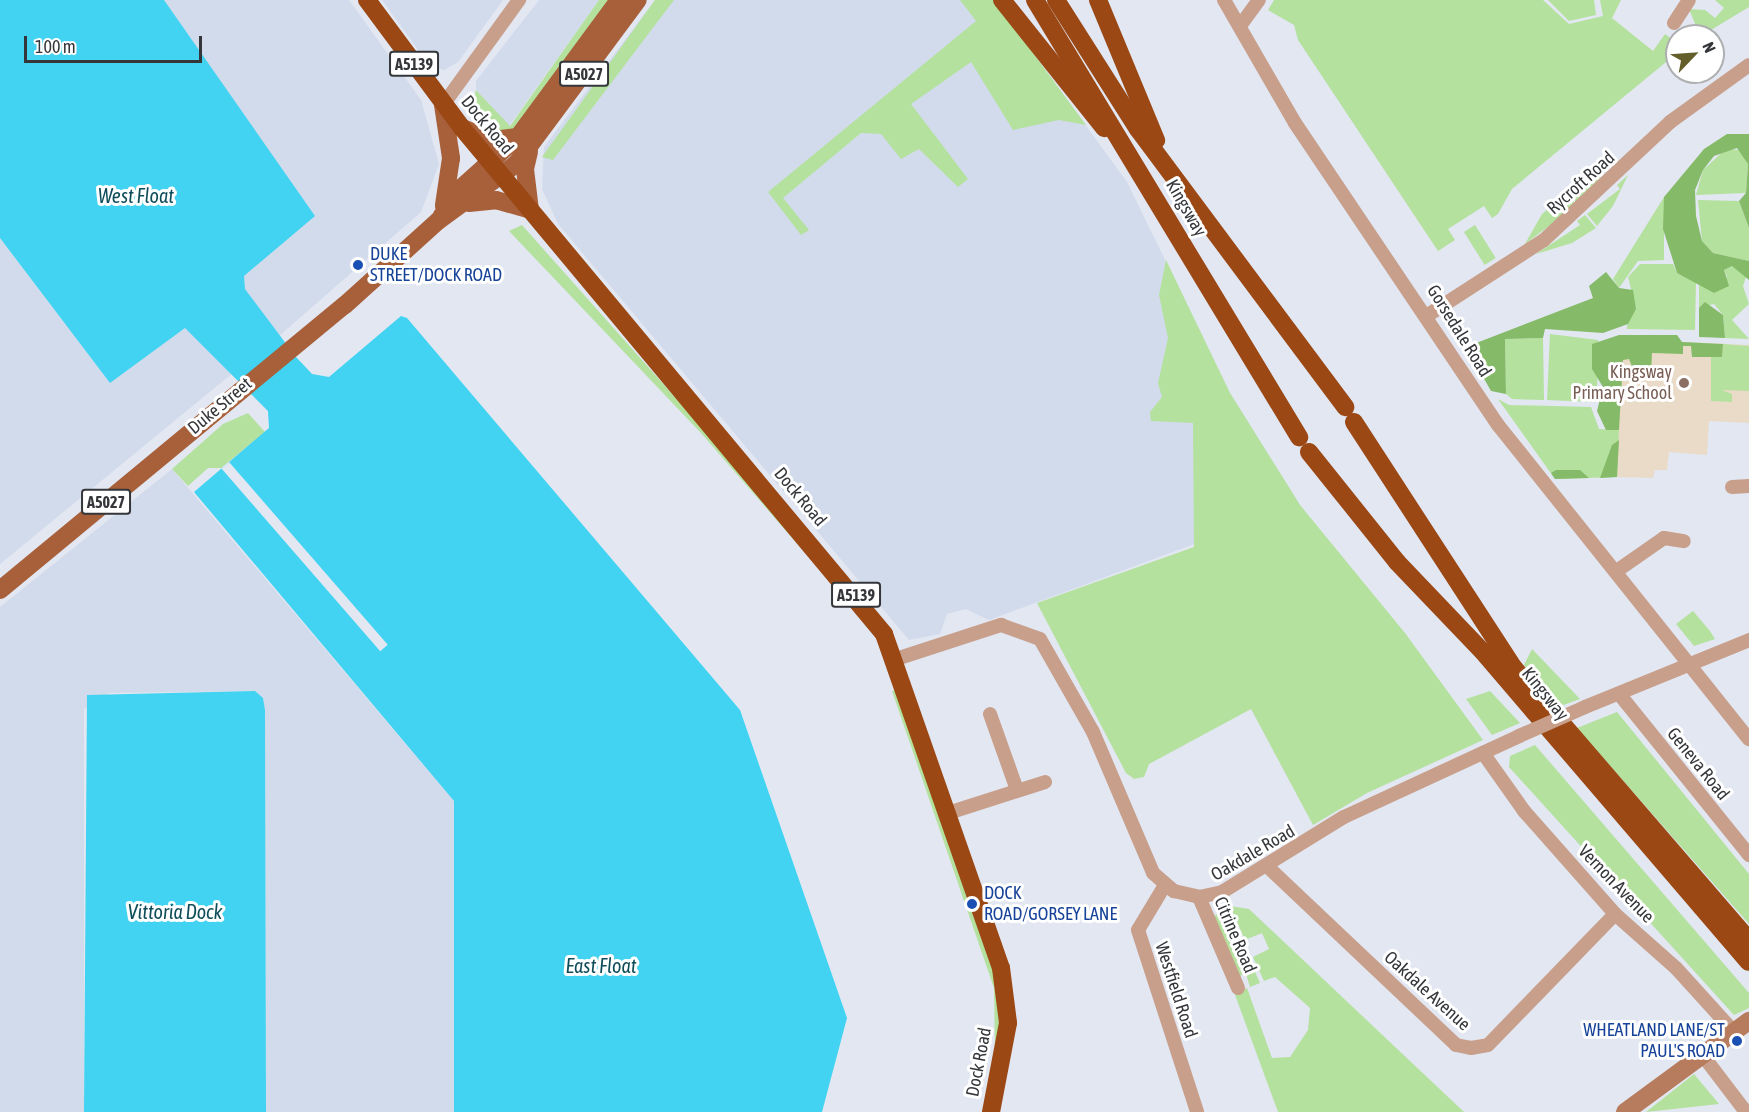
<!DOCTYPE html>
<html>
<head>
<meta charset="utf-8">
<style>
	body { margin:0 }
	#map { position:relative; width:1749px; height:1112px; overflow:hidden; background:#e2e7f2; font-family:"Asap Condensed",sans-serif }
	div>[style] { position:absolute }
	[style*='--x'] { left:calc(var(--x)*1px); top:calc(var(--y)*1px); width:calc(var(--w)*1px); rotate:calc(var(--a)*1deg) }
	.built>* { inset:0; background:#d2dbeb }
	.education>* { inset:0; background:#eadbc8 }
	.green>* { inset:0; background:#b4e19d; transform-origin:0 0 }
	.forest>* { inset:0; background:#85bb68 }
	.water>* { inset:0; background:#41d3f1 }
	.pier>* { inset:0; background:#e2e7f2; transform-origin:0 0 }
	.street>* { height:14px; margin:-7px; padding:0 7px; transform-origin:7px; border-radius:7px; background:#c89f8b }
	.secondary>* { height:18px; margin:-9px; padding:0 9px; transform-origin:9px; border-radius:9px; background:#b77b5d }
	.primary>* { height:18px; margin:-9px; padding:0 9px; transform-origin:9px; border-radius:9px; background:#a8603a }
	.highway>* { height:18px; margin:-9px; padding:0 9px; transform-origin:9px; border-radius:9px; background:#9b4815 }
	.street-bridge>* { height:14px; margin:-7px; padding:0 7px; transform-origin:7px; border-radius:7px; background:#c89f8b }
	.dots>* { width:16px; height:16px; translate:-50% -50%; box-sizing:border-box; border:3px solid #fff; border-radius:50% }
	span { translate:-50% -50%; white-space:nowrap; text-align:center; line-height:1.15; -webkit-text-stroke:6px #fff; paint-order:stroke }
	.shield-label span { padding:2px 4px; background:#fff; border:2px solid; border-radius:4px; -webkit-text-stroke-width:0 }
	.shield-label { font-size:16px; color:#34363a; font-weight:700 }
	.street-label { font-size:18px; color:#34363a }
	.transit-label { font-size:18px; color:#164399 }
	.left { translate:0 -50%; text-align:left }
	.right { translate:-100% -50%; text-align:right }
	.education-label { font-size:18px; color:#785e54 }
	.water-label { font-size:20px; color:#0f4d5a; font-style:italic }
	.north { position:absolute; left:1665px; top:24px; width:60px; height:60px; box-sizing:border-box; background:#fff; border:2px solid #aeafb0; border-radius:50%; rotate:65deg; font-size:16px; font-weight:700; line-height:24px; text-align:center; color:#34363a }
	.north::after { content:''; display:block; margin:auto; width:21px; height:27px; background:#645e2a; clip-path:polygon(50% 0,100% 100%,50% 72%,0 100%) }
	.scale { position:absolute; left:24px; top:36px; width:178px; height:27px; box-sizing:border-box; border:3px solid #34363a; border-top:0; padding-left:8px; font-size:18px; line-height:21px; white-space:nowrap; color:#34363a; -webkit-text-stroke:4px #fff; paint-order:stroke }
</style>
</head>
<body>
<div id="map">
	<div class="built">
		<i style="clip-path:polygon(164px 0,349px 0,421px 100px,439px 164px,421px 212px,279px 336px,245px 289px)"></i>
		<i style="clip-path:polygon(382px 0,503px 0,458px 62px,444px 70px,429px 65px)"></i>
		<i style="clip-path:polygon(539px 0,599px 0,509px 126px,476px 90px,476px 81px)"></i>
		<i style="clip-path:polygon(655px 0,994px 0,1127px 182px,1230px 393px,1300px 505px,989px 620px,966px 609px,947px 614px,940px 634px,909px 640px,558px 224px,542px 189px,544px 147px)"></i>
		<i style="clip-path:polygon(0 238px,110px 383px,185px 328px,234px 372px,0 564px)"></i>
		<i style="clip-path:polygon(172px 469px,454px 801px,454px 1112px,266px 1112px,265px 710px,263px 698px,255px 691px,109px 693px,84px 709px,84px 1112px,0 1112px,0 607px)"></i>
	</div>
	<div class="education">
		<i style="clip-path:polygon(1620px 339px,1749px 345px,1749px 423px,1709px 421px,1707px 455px,1669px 452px,1667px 470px,1655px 470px,1653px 478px,1615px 477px)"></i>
	</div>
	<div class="green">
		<i style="clip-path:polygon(599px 0,612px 0,519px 128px,502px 137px,484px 128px,472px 107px,476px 90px,510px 126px)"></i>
		<i style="clip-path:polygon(655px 0,674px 0,553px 160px,542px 157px)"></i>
		<i style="clip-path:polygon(960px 0,994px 0,1086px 125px,1059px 120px,1013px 130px,971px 62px,911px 104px,968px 179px,958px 187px,919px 149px,901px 159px,881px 134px,861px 133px,783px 198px,809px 230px,801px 235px,768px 192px,976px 21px)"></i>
		<i style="clip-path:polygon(1274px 0,1543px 0,1569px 24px,1603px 16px,1600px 0,1621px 0,1612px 18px,1653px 51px,1665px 34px,1677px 43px,1677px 53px,1512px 189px,1498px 214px,1492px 218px,1484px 206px,1448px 229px,1455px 240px,1438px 251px,1298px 40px,1294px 25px,1268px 10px)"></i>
		<i style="clip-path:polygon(1548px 0,1594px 0,1596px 15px,1569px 21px)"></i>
		<i style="clip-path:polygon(1715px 0,1749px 0,1749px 7px,1701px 36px,1689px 36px,1696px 26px,1689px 9px,1705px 10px,1715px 18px,1724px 8px)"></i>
		<i style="clip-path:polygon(1726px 149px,1741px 150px,1748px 164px,1746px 193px,1696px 195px,1703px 170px)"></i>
		<i style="clip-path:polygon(1604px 173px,1578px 204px,1567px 193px,1578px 183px)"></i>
		<i style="clip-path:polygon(1628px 175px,1613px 206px,1597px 226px,1587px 214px,1620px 189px,1617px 185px)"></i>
		<i style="clip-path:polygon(1566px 194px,1577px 205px,1525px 244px,1542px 214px)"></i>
		<i style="clip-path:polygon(1664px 197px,1664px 260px,1638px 261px,1619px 288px,1613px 279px)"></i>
		<i style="clip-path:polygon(1698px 200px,1739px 201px,1749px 228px,1749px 261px,1713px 253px,1702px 241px)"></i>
		<i style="clip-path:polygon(1585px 215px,1596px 228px,1572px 243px,1536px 254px,1580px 225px,1577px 221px)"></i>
		<i style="clip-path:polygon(522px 225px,705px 431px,865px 622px,701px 433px,509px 231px)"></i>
		<i style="left:1475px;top:225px;width:39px;height:13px;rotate:58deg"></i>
		<i style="clip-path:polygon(1166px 260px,1230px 393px,1300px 505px,1405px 633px,1483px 740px,1367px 793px,1313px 825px,1251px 709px,1149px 764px,1144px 777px,1134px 779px,1126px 773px,1037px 603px,1194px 547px,1193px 423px,1151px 421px,1150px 412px,1162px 397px,1158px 383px,1168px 338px,1159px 295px)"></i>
		<i style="clip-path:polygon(1640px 264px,1673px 264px,1677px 273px,1696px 281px,1695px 330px,1627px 329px,1628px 316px,1636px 309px,1628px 277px)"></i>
		<i style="clip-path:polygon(1732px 266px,1747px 274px,1743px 286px,1749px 304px,1732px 320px,1749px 339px,1725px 338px,1723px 315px,1714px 304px,1699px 308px,1699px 283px,1715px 293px,1727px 277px,1724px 270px)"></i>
		<i style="clip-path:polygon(1550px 334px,1598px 340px,1597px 399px,1593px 402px,1547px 400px)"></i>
		<i style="clip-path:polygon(1543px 338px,1544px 400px,1512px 399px,1506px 394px,1505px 339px)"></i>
		<i style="clip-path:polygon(1723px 344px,1749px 346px,1749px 391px,1722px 390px,1732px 394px,1732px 402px,1711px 401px,1711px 357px,1722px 357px)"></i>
		<i style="clip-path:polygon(1498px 399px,1509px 405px,1591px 407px,1599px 429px,1619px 430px,1617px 477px,1555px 479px)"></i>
		<i style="clip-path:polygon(248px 413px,265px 432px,221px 468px,208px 468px,188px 486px,172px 469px,223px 424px)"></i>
		<i style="clip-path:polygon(1693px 611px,1710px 631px,1715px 639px,1694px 646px,1676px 624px)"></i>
		<i style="clip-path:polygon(1532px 649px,1580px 699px,1558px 707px,1550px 699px,1524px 665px)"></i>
		<i style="clip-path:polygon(897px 690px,999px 986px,1003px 1022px,995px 1056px,994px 988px,892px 691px)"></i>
		<i style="clip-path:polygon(1490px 691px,1520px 723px,1492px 735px,1466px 699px)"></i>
		<i style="clip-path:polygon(1617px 712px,1749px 874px,1749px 924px,1577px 728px)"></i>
		<i style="clip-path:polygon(1535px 745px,1749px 993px,1749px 1008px,1734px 1015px,1509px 767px,1510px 756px)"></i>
		<i style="clip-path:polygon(1230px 906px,1249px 909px,1464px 1112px,1278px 1112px,1234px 992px,1247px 988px,1272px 1058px,1290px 1057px,1308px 1030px,1310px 1008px,1275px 977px,1264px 981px,1253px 957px,1269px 949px,1262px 933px,1245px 940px)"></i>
		<i style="clip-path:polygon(1226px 908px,1260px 983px,1250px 987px,1246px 974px,1239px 976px,1214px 916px)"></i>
		<i style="clip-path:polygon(1694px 1074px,1719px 1104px,1646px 1112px)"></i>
	</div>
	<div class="forest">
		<i style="clip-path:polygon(1727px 134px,1749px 134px,1749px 228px,1739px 201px,1746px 193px,1748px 164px,1737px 148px,1714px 156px,1703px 170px,1695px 190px,1696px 216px,1702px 241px,1713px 253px,1749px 261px,1749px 280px,1732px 266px,1724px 270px,1729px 286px,1714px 293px,1677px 273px,1663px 229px,1664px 197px,1704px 149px)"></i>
		<i style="clip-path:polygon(1606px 272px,1619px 288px,1633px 290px,1636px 309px,1628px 324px,1603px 333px,1545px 329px,1543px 338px,1505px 339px,1506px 394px,1491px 391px,1466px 347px,1593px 298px,1589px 286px)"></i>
		<i style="clip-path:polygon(1705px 302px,1723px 315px,1725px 338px,1699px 337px,1699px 308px)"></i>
		<i style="clip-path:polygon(1619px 335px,1677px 335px,1682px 342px,1723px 344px,1722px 357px,1692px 357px,1691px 346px,1683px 346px,1683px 354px,1652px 353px,1651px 375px,1635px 374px,1629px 359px,1623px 360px,1619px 430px,1606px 430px,1597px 411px,1603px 387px,1592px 369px,1592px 344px)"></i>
		<i style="clip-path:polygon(1619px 440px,1617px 477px,1600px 478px,1612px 445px)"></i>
		<i style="clip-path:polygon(1556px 470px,1580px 470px,1589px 478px,1555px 479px,1551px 473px)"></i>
	</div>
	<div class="water">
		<i style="clip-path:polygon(0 0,164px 0,315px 216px,244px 276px,245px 289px,296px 357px,312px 374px,329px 377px,401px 316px,407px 318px,740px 710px,847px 1018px,822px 1112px,454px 1112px,454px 801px,194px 492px,269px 428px,268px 411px,185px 328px,110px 383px,0 238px)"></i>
		<i style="clip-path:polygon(255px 691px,263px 698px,265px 710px,266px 1112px,84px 1112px,87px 695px)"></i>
	</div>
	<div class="pier">
		<i style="left:229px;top:462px;width:242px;height:10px;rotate:49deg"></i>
	</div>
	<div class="street">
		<i style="--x:1224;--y:0;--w:142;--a:60"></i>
		<i style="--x:1295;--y:123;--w:364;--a:56.1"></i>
		<i style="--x:1498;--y:425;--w:402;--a:51.4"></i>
		<i style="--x:1674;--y:23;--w:27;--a:-57"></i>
		<i style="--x:1240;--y:26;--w:32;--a:-54"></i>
		<i style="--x:443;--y:105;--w:130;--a:-54.1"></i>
		<i style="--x:1428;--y:315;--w:138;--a:-32.9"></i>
		<i style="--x:1544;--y:240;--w:173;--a:-43.1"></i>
		<i style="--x:1670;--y:122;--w:97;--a:-35.8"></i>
		<i style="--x:1732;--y:487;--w:17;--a:-3"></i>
		<i style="--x:1618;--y:570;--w:56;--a:-34.8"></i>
		<i style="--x:1664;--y:538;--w:20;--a:9"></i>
		<i style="--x:893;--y:660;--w:114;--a:-18"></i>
		<i style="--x:1001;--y:625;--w:41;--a:19.7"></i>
		<i style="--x:1040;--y:639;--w:107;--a:60.3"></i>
		<i style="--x:1093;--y:732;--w:153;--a:66.9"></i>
		<i style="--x:1153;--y:873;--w:28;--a:41"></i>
		<i style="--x:1174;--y:891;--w:26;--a:13"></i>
		<i style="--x:1199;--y:897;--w:24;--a:-12"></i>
		<i style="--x:1222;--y:892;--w:143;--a:-31.6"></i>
		<i style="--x:1344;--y:817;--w:193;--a:-24.8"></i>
		<i style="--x:1620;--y:695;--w:206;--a:51.1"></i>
		<i style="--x:1585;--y:707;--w:177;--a:-22.2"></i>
		<i style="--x:990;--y:714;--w:81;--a:70.4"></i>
		<i style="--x:1483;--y:753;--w:71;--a:54.7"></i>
		<i style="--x:1524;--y:811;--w:137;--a:48.5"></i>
		<i style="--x:1615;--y:914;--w:81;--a:41.5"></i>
		<i style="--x:1676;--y:968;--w:86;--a:47.8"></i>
		<i style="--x:945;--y:814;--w:105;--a:-17.7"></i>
		<i style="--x:1269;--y:868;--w:257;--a:43.4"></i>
		<i style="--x:1456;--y:1045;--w:15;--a:11"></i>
		<i style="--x:1471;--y:1048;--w:17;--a:-10"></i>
		<i style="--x:1488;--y:1045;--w:182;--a:-45.9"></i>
		<i style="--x:1165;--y:885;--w:52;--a:121"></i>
		<i style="--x:1138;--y:930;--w:191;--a:72"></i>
		<i style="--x:1199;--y:897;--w:99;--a:66.8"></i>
		<i style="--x:1701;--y:1053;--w:74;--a:52.7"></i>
	</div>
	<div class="secondary">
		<i style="--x:1625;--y:1112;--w:154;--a:-36.3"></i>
	</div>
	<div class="primary">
		<i style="--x:443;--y:105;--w:54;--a:81.4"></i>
		<i style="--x:451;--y:158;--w:48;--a:98.5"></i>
		<i style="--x:462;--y:128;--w:33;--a:21"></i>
		<i style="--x:493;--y:140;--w:25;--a:-7"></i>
		<i style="--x:469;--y:203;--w:27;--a:-6"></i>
		<i style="--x:496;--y:200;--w:35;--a:16"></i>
		<i style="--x:530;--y:210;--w:41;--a:-97"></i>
		<i style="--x:525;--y:169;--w:18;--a:-77"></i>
		<i style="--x:441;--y:217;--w:34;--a:-56"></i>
		<i style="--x:460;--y:189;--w:78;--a:-41.9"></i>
		<i style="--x:518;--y:137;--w:170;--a:-53.6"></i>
		<i style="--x:0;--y:590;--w:447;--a:-39.6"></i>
		<i style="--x:345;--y:305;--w:125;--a:-42.1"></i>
		<i style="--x:438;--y:221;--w:97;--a:-36.2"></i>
		<i style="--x:516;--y:164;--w:204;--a:-53.4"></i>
	</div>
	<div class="highway">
		<i style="--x:367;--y:0;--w:159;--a:53.4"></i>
		<i style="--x:462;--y:128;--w:659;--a:50.17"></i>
		<i style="--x:884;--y:634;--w:354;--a:70.7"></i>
		<i style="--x:1001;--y:968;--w:55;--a:82.7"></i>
		<i style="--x:1008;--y:1023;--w:91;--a:100.8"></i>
		<i style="--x:1002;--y:0;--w:164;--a:51.4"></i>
		<i style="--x:1035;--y:0;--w:511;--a:58.86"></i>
		<i style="--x:1056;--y:0;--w:153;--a:57.6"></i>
		<i style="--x:1138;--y:129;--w:347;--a:53.3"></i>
		<i style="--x:1098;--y:0;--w:152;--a:67.5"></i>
		<i style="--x:1354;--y:422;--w:293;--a:57"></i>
		<i style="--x:1514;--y:668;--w:359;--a:49.2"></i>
		<i style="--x:1309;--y:452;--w:141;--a:51.3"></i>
		<i style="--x:1397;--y:562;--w:124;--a:46.3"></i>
		<i style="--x:1483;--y:652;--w:408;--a:49.4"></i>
	</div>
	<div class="street-bridge">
		<i style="--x:1519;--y:736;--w:72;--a:-23.7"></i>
	</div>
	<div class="dots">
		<i style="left:358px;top:265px;background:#1a4fb4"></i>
		<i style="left:1684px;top:383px;background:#8d6e63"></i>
		<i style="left:972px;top:904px;background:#1a4fb4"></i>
		<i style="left:1737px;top:1041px;background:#1a4fb4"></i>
	</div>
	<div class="shield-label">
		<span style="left:414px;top:64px">A5139</span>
		<span style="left:584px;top:74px">A5027</span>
		<span style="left:106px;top:502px">A5027</span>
		<span style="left:856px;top:595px">A5139</span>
	</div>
	<div class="street-label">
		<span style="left:487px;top:125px;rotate:50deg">Dock Road</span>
		<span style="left:1581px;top:183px;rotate:-42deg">Rycroft Road</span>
		<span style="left:1186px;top:208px;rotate:60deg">Kingsway</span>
		<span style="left:1459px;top:331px;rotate:58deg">Gorsedale Road</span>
		<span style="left:220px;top:406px;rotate:-40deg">Duke Street</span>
		<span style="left:800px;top:497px;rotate:50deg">Dock Road</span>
		<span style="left:1545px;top:694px;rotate:51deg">Kingsway</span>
		<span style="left:1698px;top:764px;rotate:51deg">Geneva Road</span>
		<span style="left:1253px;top:853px;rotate:-30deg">Oakdale Road</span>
		<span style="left:1616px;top:884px;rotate:46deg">Vernon Avenue</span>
		<span style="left:1235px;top:935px;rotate:67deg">Citrine Road</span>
		<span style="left:1176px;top:990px;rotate:72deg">Westfield Road</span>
		<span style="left:1427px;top:991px;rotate:42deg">Oakdale Avenue</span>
		<span style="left:979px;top:1062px;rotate:-79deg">Dock Road</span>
	</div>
	<div class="transit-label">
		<span class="left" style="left:370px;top:265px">DUKE<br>STREET/DOCK ROAD</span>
		<span class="left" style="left:984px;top:904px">DOCK<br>ROAD/GORSEY LANE</span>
		<span class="right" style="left:1725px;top:1041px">WHEATLAND LANE/ST<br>PAUL'S ROAD</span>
	</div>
	<div class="education-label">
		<span class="right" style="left:1672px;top:383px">Kingsway<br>Primary School</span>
	</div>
	<div class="water-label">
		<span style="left:136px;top:195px">West Float</span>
		<span style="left:175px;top:911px">Vittoria Dock</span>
		<span style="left:601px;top:965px">East Float</span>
	</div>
	<div class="north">N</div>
	<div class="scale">100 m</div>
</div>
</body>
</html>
